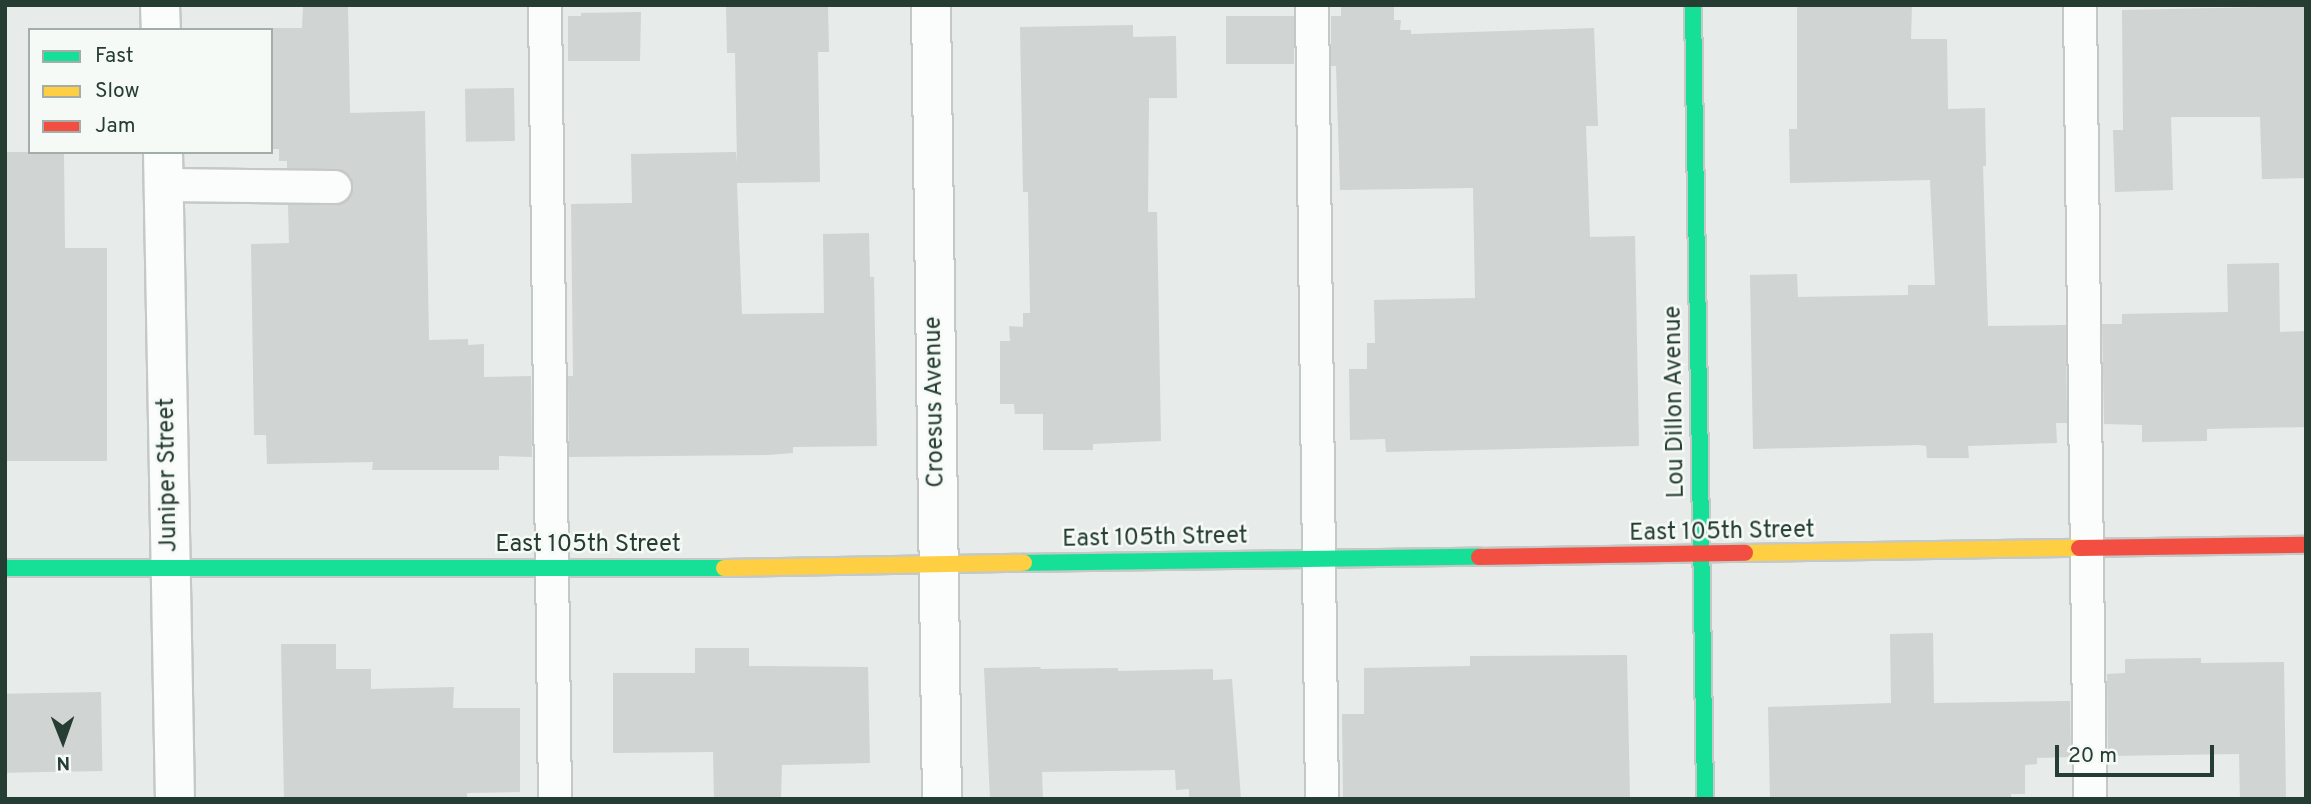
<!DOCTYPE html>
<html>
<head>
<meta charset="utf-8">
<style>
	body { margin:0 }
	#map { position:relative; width:2311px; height:804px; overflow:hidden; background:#e7ebe9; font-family:Overpass,sans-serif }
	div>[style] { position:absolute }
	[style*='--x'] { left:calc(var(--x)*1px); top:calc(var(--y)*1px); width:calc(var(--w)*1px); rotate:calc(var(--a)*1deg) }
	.building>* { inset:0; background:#d0d4d2; transform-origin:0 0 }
	.roads { filter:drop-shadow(2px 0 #c4c8c6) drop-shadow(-2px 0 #c4c8c6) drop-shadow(0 2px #c4c8c6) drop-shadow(0 -2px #c4c8c6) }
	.lane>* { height:32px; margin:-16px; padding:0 16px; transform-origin:16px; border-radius:16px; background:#fbfcfc }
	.street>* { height:38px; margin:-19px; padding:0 19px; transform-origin:19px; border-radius:19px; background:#fbfcfc }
	.fast>* { height:16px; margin:-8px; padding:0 8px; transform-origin:8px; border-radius:8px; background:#16e098 }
	.slow>* { height:16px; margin:-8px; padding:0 8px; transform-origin:8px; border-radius:8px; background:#ffcf43 }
	.jam>* { height:16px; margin:-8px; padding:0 8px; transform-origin:8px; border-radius:8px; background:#f24e42 }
	span { translate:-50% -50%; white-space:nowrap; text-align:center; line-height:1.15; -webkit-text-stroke:5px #f6faf7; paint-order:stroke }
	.street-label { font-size:24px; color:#263d34 }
	.frame { position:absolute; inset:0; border:7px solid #263d34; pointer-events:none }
	.legend { position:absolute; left:28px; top:28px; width:245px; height:126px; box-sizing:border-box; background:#f6faf7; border:2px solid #a3aea9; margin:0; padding:9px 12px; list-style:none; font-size:21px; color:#263d34 }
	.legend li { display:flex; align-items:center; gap:14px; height:35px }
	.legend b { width:35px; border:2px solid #a3aea9 }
	.north { position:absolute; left:28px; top:706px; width:70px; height:70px; -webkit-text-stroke:5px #f6faf7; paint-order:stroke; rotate:179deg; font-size:19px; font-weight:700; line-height:28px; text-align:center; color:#263d34 }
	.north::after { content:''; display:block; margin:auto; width:24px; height:32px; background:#263d34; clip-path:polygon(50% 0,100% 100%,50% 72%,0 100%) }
	.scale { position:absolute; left:2055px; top:745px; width:159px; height:32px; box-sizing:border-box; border:4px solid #263d34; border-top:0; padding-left:9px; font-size:21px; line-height:24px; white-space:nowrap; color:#263d34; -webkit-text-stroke:5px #f6faf7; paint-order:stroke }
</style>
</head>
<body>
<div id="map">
	<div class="building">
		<i style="clip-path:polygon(303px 5px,348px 5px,350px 113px,425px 111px,429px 340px,468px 339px,468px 345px,484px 344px,484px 377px,531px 376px,532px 457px,499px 456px,499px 470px,372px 470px,373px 462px,267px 464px,266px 435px,254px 435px,251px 244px,289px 243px,288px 205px,343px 203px,350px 197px,353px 188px,351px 177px,344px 171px,287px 168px,287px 161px,279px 161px,279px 149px,271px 149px,271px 28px,302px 28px)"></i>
		<i style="clip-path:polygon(726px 5px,828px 5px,829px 52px,818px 52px,820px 182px,737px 183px,742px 314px,824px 313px,823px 234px,869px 233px,870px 277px,874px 277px,877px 446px,793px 447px,793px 453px,768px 455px,569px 457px,568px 376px,573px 376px,571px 204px,632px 203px,631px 154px,736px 152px,737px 164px,735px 53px,727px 53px)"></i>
		<i style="clip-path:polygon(1341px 5px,1394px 5px,1394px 20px,1401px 20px,1400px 30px,1411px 30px,1411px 34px,1594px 28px,1598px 126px,1586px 126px,1590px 237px,1635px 236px,1639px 446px,1386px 452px,1385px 439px,1350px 440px,1349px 369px,1367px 369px,1367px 343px,1375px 343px,1374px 300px,1475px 298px,1473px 188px,1340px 190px,1336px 66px,1331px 66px,1331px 16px,1341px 16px)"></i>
		<i style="clip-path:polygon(1797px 5px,1912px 5px,1911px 39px,1947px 39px,1948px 109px,1985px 108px,1986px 166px,1983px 166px,1988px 326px,2066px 325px,2067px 423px,2056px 423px,2057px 443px,1968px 446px,1969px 458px,1927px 458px,1926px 446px,1919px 445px,1753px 449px,1750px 275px,1797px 274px,1798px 297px,1908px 295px,1908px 285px,1935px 285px,1930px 180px,1790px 183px,1789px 129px,1797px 129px)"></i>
		<i style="clip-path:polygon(2306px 6px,2306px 178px,2262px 179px,2260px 117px,2171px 117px,2173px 190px,2115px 192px,2113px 130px,2123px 130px,2122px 10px)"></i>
		<i style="clip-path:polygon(641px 12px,640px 61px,568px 61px,568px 16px,581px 16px,581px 13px)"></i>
		<i style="left:1226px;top:16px;width:68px;height:48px"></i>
		<i style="clip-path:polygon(1133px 25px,1133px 37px,1176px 36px,1177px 98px,1149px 98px,1148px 212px,1157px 212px,1161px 441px,1093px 444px,1093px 450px,1043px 450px,1043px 414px,1015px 414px,1014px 404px,1000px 404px,1000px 341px,1010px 341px,1009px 326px,1023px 327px,1023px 313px,1030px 313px,1028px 192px,1023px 192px,1020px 27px)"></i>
		<i style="left:514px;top:88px;width:53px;height:49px;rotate:89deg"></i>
		<i style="clip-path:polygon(5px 152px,64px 152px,65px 248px,107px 248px,107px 461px,5px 461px)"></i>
		<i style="clip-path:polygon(2279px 263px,2280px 332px,2306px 331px,2306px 427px,2207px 429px,2207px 441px,2142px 442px,2142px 425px,2104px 424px,2102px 324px,2122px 324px,2122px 314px,2228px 312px,2227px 264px)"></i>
		<i style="clip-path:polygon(1933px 633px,1934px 703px,2070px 701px,2071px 757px,2037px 758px,2037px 764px,2025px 765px,2025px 794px,2011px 794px,2011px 799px,1770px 799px,1768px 707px,1891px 703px,1890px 634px)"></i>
		<i style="clip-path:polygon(281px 644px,336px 644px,336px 669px,371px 669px,371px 689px,454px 687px,453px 708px,520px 708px,520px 792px,467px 793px,467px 799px,284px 799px)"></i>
		<i style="clip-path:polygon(695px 648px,749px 648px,749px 666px,868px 667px,870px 763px,782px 765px,781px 799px,714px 799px,713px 752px,613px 753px,613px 673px,695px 673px)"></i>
		<i style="clip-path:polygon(1627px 655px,1630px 799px,1343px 799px,1342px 714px,1364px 714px,1364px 668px,1470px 666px,1470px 656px)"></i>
		<i style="clip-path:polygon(2201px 658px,2201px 663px,2284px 662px,2286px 799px,2240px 799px,2239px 754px,2108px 756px,2107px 674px,2125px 673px,2125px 659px)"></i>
		<i style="clip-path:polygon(1040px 667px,1041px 669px,1118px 668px,1118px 671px,1213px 669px,1213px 680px,1232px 679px,1241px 799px,1189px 799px,1189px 789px,1176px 790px,1175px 770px,1042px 772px,1043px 799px,990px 799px,984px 668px)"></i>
		<i style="left:101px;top:692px;width:79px;height:96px;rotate:89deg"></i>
	</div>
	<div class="roads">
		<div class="lane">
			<i style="--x:545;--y:5;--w:794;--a:89.28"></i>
			<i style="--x:1312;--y:5;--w:794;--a:89.28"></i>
			<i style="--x:2080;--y:5;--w:794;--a:89.28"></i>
			<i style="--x:164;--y:185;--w:171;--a:0.7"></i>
		</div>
		<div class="street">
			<i style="--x:160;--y:5;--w:25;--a:88"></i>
			<i style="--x:931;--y:5;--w:794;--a:89.21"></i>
			<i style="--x:163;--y:152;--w:647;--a:88.94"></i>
		</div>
		<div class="fast">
			<i style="--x:1693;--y:5;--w:794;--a:89.13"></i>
			<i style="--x:1024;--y:563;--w:455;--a:-0.8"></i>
			<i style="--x:5;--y:568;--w:719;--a:0"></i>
		</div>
		<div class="slow">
			<i style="--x:1745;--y:553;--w:334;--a:-0.9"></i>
			<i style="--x:724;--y:568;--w:300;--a:-1"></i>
		</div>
		<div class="jam">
			<i style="--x:2079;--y:548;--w:227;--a:-0.8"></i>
			<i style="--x:1479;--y:557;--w:266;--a:-0.9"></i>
		</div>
	</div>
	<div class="street-label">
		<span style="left:936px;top:402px;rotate:-91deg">Croesus Avenue</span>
		<span style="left:1676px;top:402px;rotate:-91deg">Lou Dillon Avenue</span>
		<span style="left:169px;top:475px;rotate:-91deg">Juniper Street</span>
		<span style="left:1722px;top:533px;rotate:-1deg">East 105th Street</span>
		<span style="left:1155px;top:539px;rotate:-1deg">East 105th Street</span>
		<span style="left:588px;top:546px">East 105th Street</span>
	</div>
	<div class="frame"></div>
	<ul class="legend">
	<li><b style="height:9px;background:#16e098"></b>Fast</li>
	<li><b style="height:9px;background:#ffcf43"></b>Slow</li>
	<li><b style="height:9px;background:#f24e42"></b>Jam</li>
	</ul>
	<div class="north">N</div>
	<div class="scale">20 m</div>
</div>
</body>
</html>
